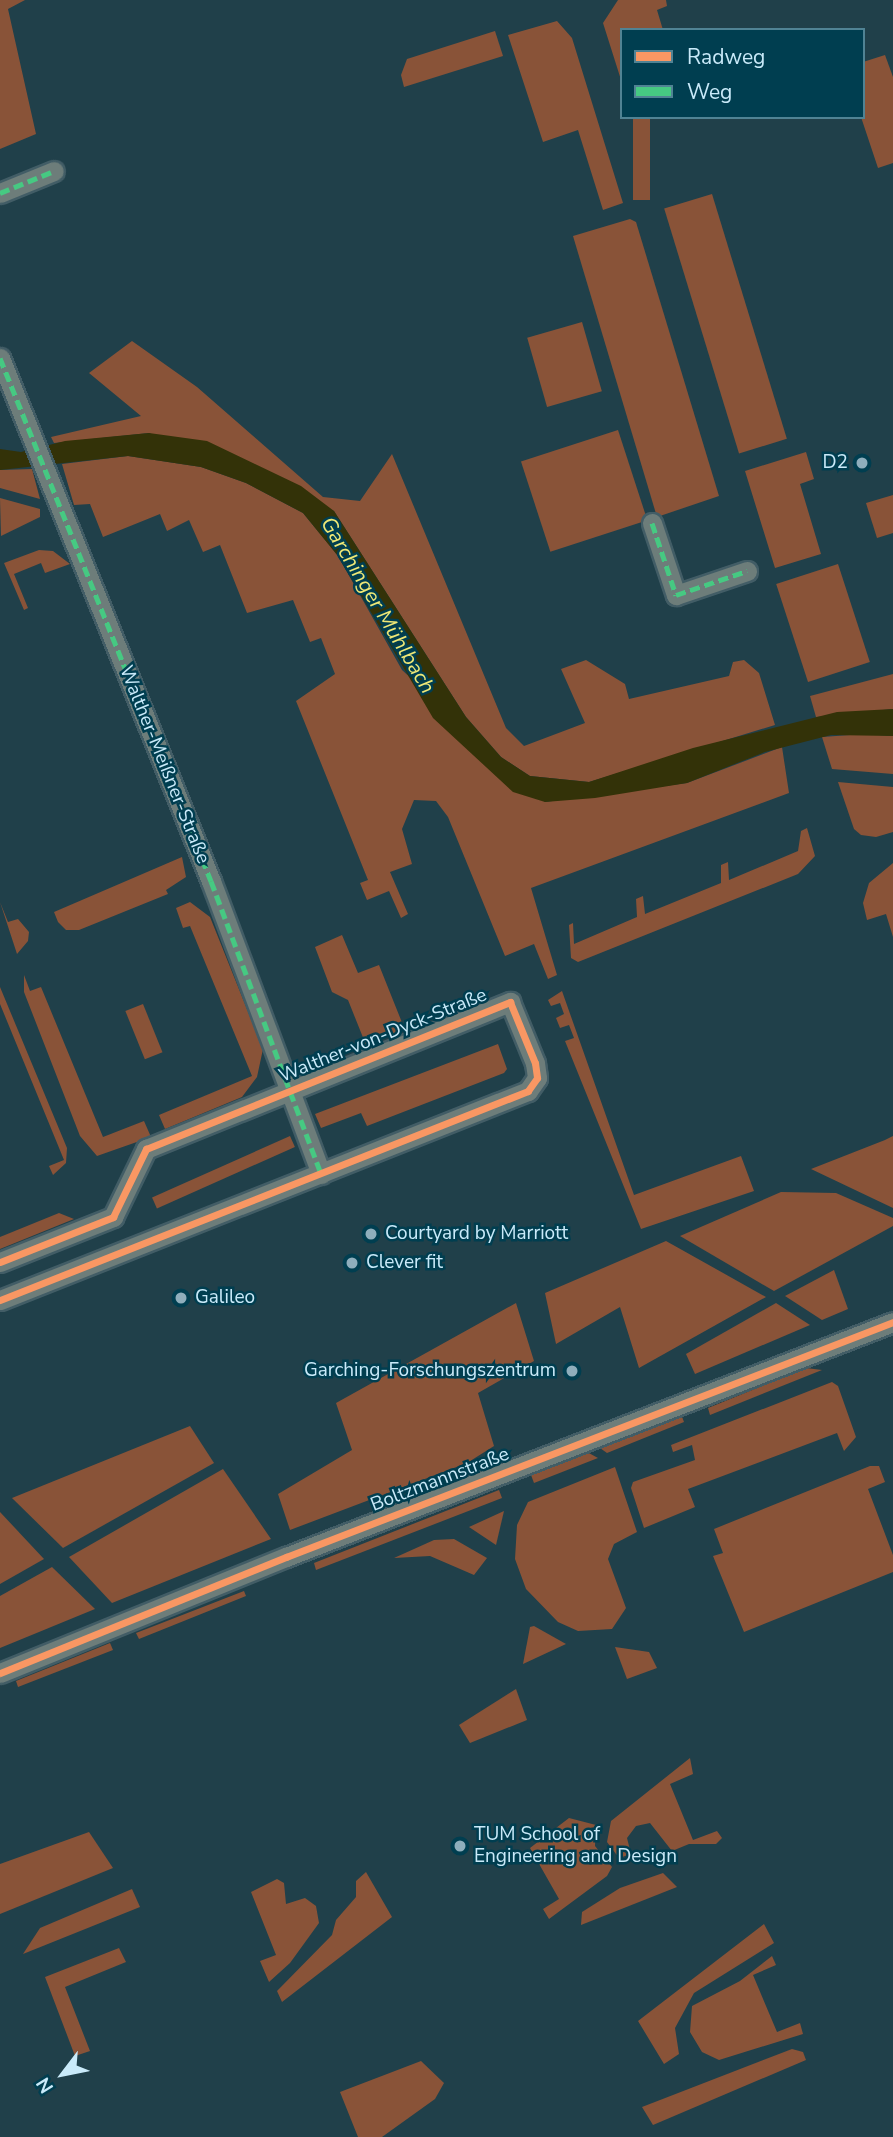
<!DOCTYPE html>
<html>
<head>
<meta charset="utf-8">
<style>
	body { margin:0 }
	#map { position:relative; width:893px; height:2137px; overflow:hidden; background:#20404a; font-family:"Nunito Sans",sans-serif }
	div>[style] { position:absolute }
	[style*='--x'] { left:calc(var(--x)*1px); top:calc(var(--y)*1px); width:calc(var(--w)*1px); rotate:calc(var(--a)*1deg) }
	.green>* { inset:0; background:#895338; transform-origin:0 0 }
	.water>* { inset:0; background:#333208 }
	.roads { filter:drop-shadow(2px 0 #425d66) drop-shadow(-2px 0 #425d66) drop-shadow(0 2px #425d66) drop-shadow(0 -2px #425d66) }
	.street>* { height:19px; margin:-9.5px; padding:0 9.5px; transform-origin:9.5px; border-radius:9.5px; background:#6d7d7a }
	.quiet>* { height:5px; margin-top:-2.5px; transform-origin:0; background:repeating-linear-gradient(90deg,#46c982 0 10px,transparent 0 15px) }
	.cycleway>* { height:7px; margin:-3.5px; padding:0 3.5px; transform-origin:3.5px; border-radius:3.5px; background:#f99763 }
	.dots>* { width:19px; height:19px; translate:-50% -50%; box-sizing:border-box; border:4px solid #003e50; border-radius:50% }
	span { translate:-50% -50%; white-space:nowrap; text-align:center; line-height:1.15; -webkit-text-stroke:5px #003e50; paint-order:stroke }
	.poi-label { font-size:19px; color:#c9eaf9 }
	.right { translate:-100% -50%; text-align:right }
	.left { translate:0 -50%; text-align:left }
	.street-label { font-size:19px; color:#c9eaf9 }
	.water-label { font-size:21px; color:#efe876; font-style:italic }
	.legend { position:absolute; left:620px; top:28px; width:245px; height:91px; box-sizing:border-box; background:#003e50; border:2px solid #508394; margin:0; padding:9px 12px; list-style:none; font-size:21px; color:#c9eaf9 }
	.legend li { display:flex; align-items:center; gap:14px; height:35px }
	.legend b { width:35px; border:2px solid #508394 }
	.north { position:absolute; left:28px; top:2039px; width:70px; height:70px; -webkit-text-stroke:5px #003e50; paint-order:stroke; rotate:238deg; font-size:19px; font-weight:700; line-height:28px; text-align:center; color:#c9eaf9 }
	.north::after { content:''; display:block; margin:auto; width:24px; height:32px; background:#c9eaf9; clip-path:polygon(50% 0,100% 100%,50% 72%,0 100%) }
</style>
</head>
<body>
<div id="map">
	<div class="green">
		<i style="clip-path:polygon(0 0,25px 0,8px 9px,36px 134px,0 149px)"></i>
		<i style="clip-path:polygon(618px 0,666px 0,667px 6px,657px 10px,663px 30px,622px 30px,622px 83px,603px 23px)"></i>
		<i style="clip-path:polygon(557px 21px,572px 38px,623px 203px,603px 210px,578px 130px,543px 142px,508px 35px)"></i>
		<i style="clip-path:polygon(495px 31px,503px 56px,404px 87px,401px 75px,407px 59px)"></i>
		<i style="clip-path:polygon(885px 55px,893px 77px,893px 163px,878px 168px,861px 117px,863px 62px)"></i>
		<i style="left:633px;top:117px;width:17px;height:83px"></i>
		<i style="left:712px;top:194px;width:256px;height:50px;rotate:73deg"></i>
		<i style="clip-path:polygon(630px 219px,636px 222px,719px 496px,657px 517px,573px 236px)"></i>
		<i style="left:582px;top:322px;width:72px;height:57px;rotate:74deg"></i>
		<i style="clip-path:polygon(132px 341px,197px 387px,323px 497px,360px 501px,392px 454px,506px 728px,524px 746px,585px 723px,561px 669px,586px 660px,625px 684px,629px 699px,729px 676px,733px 662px,744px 660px,759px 673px,775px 725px,589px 782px,530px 776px,501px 757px,466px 717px,334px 511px,149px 433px,54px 443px,51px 437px,141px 416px,89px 373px)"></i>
		<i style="left:618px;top:430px;width:95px;height:102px;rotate:72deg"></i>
		<i style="clip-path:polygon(806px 452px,814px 479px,800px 484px,821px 554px,775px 568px,745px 471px)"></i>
		<i style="clip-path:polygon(128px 456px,201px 467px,246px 483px,303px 513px,338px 556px,402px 670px,545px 802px,687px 783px,782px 747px,789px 793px,531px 888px,557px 975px,548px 979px,534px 944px,505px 956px,448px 817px,436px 801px,414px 800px,402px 829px,412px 864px,390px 872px,408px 914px,401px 918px,389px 891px,367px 900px,360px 883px,368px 880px,296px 701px,335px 674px,321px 638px,310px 642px,293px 600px,247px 613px,220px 545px,203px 552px,189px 520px,167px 531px,160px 514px,103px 537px,90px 504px,74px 505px,62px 464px)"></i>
		<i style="clip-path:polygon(32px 469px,40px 499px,0 488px,0 470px)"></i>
		<i style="clip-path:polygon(893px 495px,893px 533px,877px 538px,866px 503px)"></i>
		<i style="clip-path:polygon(0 498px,40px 509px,40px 517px,1px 536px)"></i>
		<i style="clip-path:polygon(39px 550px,53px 551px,70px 564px,45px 573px,41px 563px,14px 574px,28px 608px,24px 610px,4px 563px)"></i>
		<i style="left:838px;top:564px;width:103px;height:65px;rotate:72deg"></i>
		<i style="clip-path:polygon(893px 674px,893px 709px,816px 717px,810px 696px)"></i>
		<i style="clip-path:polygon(864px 734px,893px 736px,893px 774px,832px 769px,822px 737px)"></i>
		<i style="clip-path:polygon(838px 782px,893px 787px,893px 832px,876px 837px,861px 835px,854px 829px)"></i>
		<i style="clip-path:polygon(807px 828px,815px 856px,798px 874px,578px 962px,571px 958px,569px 925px,573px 923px,574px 944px,637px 917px,636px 899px,643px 896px,645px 914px,721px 883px,721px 865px,728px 862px,729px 880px,798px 851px,801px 831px)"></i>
		<i style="clip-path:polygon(182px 857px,186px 877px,166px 890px,168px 894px,79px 930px,66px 930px,58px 922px,54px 912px)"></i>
		<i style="clip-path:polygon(893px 863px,893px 937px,886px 914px,867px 920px,863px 903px,869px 883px)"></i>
		<i style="clip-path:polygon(0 902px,8px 922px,18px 919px,29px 932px,28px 941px,17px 954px)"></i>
		<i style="clip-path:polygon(190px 902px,210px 917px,263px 1049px,257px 1077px,242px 1097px,165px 1129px,159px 1115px,252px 1076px,190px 926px,183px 928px,176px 908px)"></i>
		<i style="clip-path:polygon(342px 935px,358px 973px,379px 965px,405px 1030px,366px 1045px,348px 1000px,332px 992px,315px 947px)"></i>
		<i style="clip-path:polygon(24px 975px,30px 991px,41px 987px,103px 1137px,144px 1121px,151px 1137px,97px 1156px,80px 1136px,24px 992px)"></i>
		<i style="clip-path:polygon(0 987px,67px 1148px,66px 1163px,53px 1175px,49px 1166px,64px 1160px,0 1004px)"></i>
		<i style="clip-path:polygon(562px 991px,634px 1195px,741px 1156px,754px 1191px,641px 1229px,565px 1041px,574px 1038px,569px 1025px,560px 1028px,556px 1018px,564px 1014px,560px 1003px,551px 1006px,548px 1000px)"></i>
		<i style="left:143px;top:1004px;width:52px;height:19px;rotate:68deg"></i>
		<i style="clip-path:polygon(498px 1044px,507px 1069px,504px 1073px,367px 1126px,361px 1113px,321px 1128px,315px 1114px)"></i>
		<i style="left:290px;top:1136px;width:12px;height:151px;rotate:66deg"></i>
		<i style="clip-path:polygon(893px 1136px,893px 1208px,811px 1169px,885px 1140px)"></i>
		<i style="clip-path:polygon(781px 1192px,836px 1193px,893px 1218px,893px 1226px,774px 1291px,680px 1236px)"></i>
		<i style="clip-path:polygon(59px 1213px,74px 1219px,0 1249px,0 1237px)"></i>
		<i style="clip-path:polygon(666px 1241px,766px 1297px,639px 1368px,620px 1307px,556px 1344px,545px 1293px)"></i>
		<i style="clip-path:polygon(834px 1270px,848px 1309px,822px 1320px,785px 1296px)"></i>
		<i style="clip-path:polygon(516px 1303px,534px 1361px,478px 1393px,494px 1446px,467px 1463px,290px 1530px,278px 1494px,352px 1450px,336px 1403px)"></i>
		<i style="clip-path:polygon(776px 1303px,810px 1325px,695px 1374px,686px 1354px)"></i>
		<i style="clip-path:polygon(806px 1368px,822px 1370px,710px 1415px,708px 1408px)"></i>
		<i style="clip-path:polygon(832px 1382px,838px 1386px,856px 1437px,844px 1451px,837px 1433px,688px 1489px,695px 1507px,644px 1528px,631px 1488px,633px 1482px,695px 1460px,692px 1445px,673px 1452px,671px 1445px)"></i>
		<i style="clip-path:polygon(681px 1414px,684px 1422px,607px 1453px,600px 1448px)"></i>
		<i style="clip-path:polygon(190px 1426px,214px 1463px,63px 1548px,12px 1498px)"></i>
		<i style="clip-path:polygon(587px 1452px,598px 1458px,534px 1483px,531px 1475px)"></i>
		<i style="clip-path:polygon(870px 1466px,879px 1466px,885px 1482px,868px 1489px,893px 1555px,893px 1572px,744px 1632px,713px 1556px,723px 1553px,714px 1529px)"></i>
		<i style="clip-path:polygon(615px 1467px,637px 1532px,614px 1544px,608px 1559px,626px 1608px,612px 1629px,578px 1631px,558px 1622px,526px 1589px,515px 1559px,517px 1525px,528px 1502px)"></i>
		<i style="clip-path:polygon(223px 1469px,271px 1539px,112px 1603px,69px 1557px)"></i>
		<i style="clip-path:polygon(499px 1490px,502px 1498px,316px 1570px,314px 1563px)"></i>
		<i style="clip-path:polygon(504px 1511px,496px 1545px,469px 1527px)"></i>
		<i style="clip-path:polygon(0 1512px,44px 1559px,0 1584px)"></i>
		<i style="clip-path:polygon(454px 1539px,487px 1558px,474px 1575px,430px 1556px,394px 1558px,434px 1540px)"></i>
		<i style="clip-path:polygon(52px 1567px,95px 1609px,0 1648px,0 1596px)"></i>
		<i style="clip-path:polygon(244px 1591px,246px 1596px,139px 1639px,136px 1633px)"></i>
		<i style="clip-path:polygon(534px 1626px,566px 1644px,523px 1664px,530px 1627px)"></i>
		<i style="clip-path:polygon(110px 1643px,113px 1650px,18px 1687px,16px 1681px)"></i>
		<i style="clip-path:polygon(615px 1647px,649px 1652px,657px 1668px,627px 1679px)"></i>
		<i style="clip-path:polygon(516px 1689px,527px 1720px,470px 1743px,459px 1725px)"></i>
		<i style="clip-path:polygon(690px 1758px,693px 1774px,670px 1784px,693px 1840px,717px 1831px,722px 1838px,716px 1844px,689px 1844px,672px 1851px,650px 1823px,636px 1826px,627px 1838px,631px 1854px,619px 1858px,607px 1842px,611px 1821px)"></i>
		<i style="clip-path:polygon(569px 1818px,596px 1825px,595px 1846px,612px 1867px,607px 1876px,549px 1919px,543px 1909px,559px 1899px,530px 1848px)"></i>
		<i style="clip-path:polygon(89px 1832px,113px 1868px,0 1914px,0 1864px)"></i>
		<i style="clip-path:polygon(366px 1872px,392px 1917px,282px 2002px,277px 1991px,332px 1935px,336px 1920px,356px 1897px,356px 1881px)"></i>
		<i style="clip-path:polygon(663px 1873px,677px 1887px,581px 1925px,582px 1912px,620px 1888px)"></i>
		<i style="clip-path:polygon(277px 1879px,284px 1883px,286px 1904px,305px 1898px,316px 1906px,319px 1923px,290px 1963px,269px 1982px,260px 1961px,276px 1955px,251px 1892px)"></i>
		<i style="clip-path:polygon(132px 1889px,140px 1907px,23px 1954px,40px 1928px)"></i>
		<i style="clip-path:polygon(764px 1924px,774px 1943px,694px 1993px,675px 2028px,679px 2054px,664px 2064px,638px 2021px)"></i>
		<i style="clip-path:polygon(119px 1948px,126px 1962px,65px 1987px,90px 2051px,75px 2056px,45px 1977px)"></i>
		<i style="clip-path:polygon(772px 1956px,776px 1965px,753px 1975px,777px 2032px,800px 2023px,803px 2034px,719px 2060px,702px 2052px,690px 2032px,692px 2006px,740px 1981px)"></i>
		<i style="clip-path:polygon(792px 2049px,803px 2052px,806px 2060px,653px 2125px,642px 2107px)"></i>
		<i style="clip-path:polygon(421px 2061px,444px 2083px,435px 2099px,382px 2137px,358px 2137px,340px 2092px)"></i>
	</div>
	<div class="water">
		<i style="clip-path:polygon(149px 433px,207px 441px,301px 486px,334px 511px,466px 717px,501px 757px,530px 776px,589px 782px,693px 748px,837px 712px,893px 709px,893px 736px,831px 735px,765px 752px,687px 783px,595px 798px,545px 802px,513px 792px,433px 718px,338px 556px,303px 513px,246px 483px,201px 467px,128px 456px,0 470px,0 449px,21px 452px,65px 441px)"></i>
	</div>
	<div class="roads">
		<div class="street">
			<i style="--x:0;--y:193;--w:58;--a:-22.2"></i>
			<i style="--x:0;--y:358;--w:564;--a:68.03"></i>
			<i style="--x:211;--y:881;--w:313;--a:69.4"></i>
			<i style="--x:652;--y:523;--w:76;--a:71.6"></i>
			<i style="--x:676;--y:595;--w:75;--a:-18.7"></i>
			<i style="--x:0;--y:1262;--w:122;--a:-21.7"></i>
			<i style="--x:113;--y:1217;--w:76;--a:-64.1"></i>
			<i style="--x:146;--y:1149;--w:393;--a:-22"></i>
			<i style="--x:510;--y:1002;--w:66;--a:67.7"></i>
			<i style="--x:535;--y:1063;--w:15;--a:82"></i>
			<i style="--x:537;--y:1078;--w:16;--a:125"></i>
			<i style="--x:528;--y:1091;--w:568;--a:158.4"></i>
			<i style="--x:0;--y:1673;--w:309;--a:-22.1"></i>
			<i style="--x:286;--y:1557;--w:651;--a:-21.16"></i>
		</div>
	</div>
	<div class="quiet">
		<i style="--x:0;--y:193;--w:58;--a:-22.2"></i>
		<i style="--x:0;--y:358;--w:564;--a:68.03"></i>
		<i style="--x:211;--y:881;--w:313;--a:69.4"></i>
		<i style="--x:652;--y:523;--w:76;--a:71.6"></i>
		<i style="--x:676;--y:595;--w:75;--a:-18.7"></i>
	</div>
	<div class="cycleway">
		<i style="--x:0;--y:1262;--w:122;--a:-21.7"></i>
		<i style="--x:113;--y:1217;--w:76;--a:-64.1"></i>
		<i style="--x:146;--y:1149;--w:393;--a:-22"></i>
		<i style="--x:510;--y:1002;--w:66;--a:67.7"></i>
		<i style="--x:535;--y:1063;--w:15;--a:82"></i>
		<i style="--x:537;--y:1078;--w:16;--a:125"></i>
		<i style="--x:528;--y:1091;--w:568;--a:158.4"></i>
		<i style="--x:0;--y:1673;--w:309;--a:-22.1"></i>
		<i style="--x:286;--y:1557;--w:651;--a:-21.16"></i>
	</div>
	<div class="dots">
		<i style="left:862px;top:463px;background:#8eaebc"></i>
		<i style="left:371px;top:1234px;background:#8eaebc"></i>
		<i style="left:352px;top:1263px;background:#8eaebc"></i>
		<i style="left:181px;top:1298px;background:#8eaebc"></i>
		<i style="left:572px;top:1371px;background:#8eaebc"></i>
		<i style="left:460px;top:1846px;background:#8eaebc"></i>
	</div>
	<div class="poi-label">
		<span class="right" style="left:848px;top:463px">D2</span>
		<span class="left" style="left:385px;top:1234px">Courtyard by Marriott</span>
		<span class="left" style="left:366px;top:1263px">Clever fit</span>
		<span class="left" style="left:195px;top:1298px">Galileo</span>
		<span class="right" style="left:556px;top:1371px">Garching-Forschungszentrum</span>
		<span class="left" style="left:474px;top:1846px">TUM School of<br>Engineering and Design</span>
	</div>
	<div class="street-label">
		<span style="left:164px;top:765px;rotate:68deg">Walther-Meißner-Straße</span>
		<span style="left:383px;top:1036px;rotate:-22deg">Walther-von-Dyck-Straße</span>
		<span style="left:440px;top:1480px;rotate:-21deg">Boltzmannstraße</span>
	</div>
	<div class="water-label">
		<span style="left:378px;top:605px;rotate:59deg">Garchinger Mühlbach</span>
	</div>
	<ul class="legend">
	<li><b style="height:9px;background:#f99763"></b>Radweg</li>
	<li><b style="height:9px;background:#46c982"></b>Weg</li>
	</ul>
	<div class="north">N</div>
</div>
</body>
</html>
